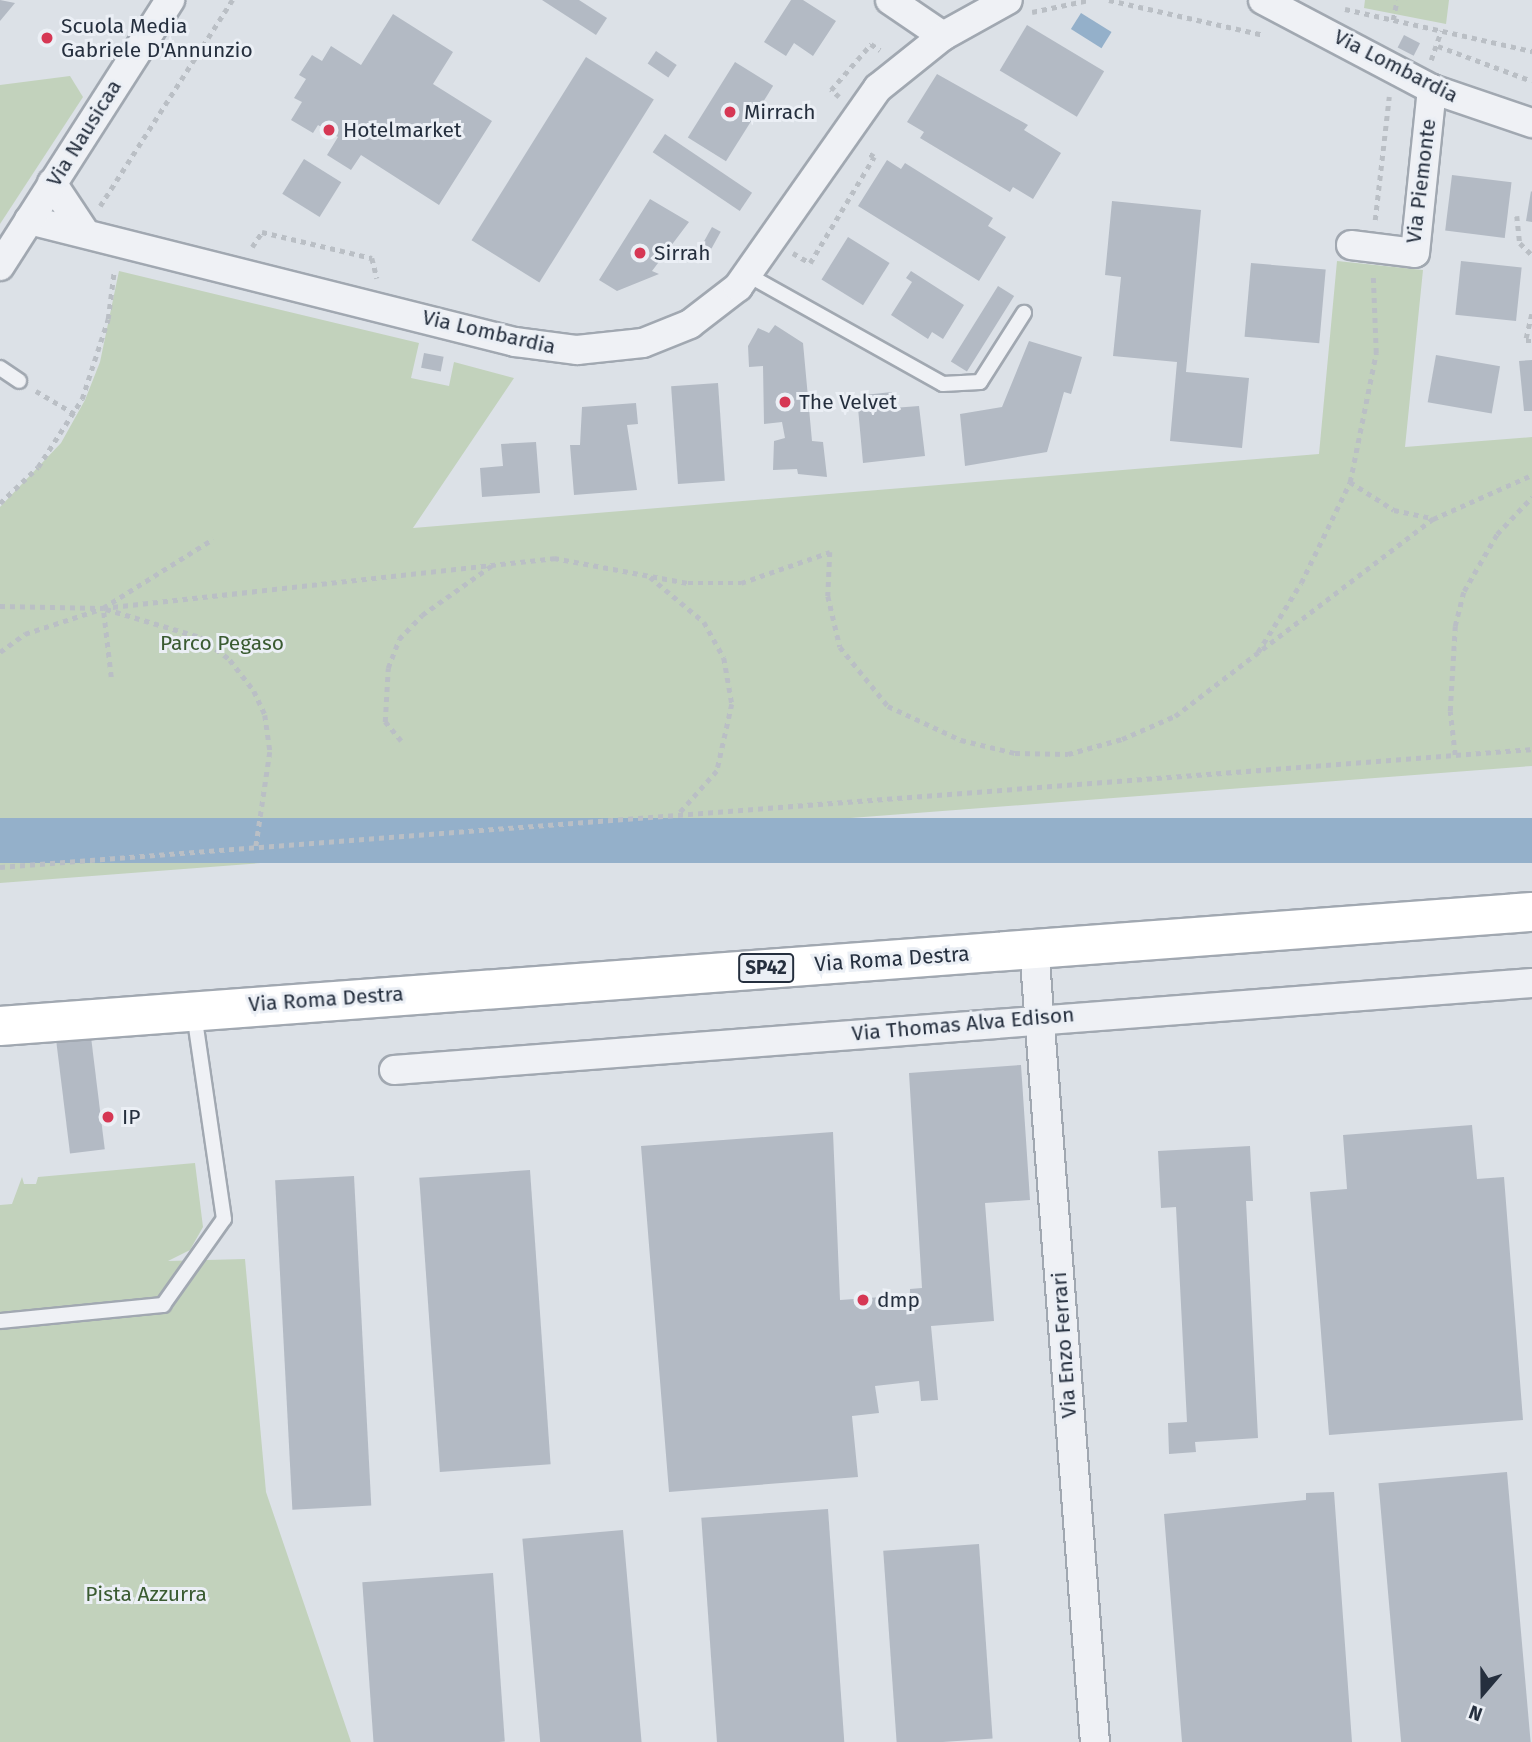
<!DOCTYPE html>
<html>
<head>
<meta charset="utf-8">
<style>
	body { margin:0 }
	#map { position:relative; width:1532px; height:1742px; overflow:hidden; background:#dce1e7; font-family:"Fira Sans",sans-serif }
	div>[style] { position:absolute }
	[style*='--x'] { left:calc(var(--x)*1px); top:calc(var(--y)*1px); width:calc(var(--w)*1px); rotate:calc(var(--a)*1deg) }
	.green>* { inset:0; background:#c2d2bc }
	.water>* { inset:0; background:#94b0ca; transform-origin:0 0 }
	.building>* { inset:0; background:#b3bac4; transform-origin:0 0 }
	.path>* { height:4.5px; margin-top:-2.25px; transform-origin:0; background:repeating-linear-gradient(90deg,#babfc5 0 5px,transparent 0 10px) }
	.roads { filter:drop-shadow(2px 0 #a1a8b1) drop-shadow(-2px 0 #a1a8b1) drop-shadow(0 2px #a1a8b1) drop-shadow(0 -2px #a1a8b1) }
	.service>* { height:14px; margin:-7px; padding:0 7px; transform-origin:7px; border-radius:7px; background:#eff1f5 }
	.minor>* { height:28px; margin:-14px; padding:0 14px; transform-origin:14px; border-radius:14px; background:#eff1f5 }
	.primary>* { height:38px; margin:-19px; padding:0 19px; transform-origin:19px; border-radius:19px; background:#fff }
	.dots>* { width:19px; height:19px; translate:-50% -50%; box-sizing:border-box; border:4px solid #ebeff5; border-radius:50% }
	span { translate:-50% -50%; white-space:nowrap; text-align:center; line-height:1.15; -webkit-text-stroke:6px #ebeff5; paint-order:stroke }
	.shield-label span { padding:2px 5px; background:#ebeff5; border:2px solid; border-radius:5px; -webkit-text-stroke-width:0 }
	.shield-label { font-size:19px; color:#252f3e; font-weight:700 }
	.poi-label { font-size:21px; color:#252f3e }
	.left { translate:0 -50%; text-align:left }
	.street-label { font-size:21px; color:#252f3e }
	.park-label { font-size:21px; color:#3a5b31 }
	.north { position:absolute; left:1448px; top:1658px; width:70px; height:70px; -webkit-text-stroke:5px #ebeff5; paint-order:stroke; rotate:200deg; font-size:19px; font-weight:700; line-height:28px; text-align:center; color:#252f3e }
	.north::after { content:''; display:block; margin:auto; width:24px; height:32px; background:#252f3e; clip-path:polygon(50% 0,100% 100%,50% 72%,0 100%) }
</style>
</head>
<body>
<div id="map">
	<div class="green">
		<i style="clip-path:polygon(1365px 0,1449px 0,1446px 24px,1364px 8px)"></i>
		<i style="clip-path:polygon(70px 76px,83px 97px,0 224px,0 85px)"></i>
		<i style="clip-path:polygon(1337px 261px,1423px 270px,1405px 447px,1532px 437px,1532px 766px,0 883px,0 507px,61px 443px,85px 400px,100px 362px,119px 271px,419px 343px,411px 378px,449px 386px,454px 362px,514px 378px,413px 528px,1319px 454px)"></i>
		<i style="clip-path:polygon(195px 1163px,203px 1227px,190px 1250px,168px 1261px,245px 1259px,266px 1492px,351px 1742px,0 1742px,0 1205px,12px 1204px,22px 1177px,24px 1184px,36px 1184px,38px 1177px)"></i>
	</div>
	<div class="water">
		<i style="left:1081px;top:13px;width:36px;height:19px;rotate:32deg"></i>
		<i style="left:1532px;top:818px;width:45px;height:1536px;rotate:90deg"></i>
	</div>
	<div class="building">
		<i style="clip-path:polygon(0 0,15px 3px,0 21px)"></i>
		<i style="clip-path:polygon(542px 0,579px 0,607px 18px,596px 35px)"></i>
		<i style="clip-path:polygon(791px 0,803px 0,836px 21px,813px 56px,794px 43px,786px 56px,764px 42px)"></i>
		<i style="clip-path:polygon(393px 14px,453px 52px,433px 84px,492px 121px,439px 205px,361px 155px,351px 170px,327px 155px,338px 137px,318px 125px,313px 133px,291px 120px,302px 102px,294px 98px,306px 79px,299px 75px,312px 55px,322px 61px,331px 46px,361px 65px)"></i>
		<i style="left:1027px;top:25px;width:90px;height:53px;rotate:31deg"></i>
		<i style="left:1404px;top:35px;width:18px;height:14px;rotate:27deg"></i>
		<i style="left:656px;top:51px;width:25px;height:15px;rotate:34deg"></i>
		<i style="left:586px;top:57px;width:80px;height:216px;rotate:32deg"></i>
		<i style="left:735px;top:62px;width:45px;height:89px;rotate:32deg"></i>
		<i style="clip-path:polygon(937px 74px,1028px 125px,1024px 130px,1061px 153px,1033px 199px,1013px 187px,1010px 192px,920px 138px,924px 132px,907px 122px)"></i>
		<i style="left:665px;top:134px;width:105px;height:22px;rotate:34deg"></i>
		<i style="left:304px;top:159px;width:44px;height:41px;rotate:32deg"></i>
		<i style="clip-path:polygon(887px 160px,901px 169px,905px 163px,993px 218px,988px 226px,1006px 237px,979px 281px,858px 206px)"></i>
		<i style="left:1452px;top:175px;width:60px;height:56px;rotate:7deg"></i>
		<i style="clip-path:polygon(1531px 191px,1532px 192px,1532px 222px,1526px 221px)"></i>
		<i style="clip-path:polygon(650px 199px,689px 222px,652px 271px,659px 274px,617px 291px,599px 280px)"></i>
		<i style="clip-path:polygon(1112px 201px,1201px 210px,1186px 372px,1249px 378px,1242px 448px,1170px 441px,1177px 362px,1113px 356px,1121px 277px,1105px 275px)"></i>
		<i style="left:712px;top:227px;width:10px;height:19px;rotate:29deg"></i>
		<i style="left:848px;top:237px;width:49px;height:50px;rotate:32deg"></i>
		<i style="left:1461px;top:261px;width:61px;height:54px;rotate:6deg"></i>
		<i style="left:1251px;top:263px;width:75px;height:74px;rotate:5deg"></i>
		<i style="clip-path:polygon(911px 271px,964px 305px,943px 339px,932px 332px,928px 339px,891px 315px,912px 282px,906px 278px)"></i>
		<i style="left:998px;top:286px;width:19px;height:89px;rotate:32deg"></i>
		<i style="clip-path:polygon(775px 325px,803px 343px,812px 441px,823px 442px,827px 477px,798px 474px,797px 469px,773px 470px,774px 441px,785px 438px,782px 422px,764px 424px,763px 366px,749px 367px,748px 346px,758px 328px,769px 333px)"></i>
		<i style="clip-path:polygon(1029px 341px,1082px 357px,1071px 394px,1064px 392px,1047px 452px,965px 466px,960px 414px,1002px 407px)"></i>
		<i style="left:424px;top:353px;width:20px;height:15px;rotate:11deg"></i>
		<i style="left:1436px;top:355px;width:65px;height:48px;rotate:10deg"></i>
		<i style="clip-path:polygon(1532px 360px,1532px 411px,1524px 411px,1519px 361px)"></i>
		<i style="left:718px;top:383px;width:98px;height:47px;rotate:86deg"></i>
		<i style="clip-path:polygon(892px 392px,893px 408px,919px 406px,925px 456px,863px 463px,858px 408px,865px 407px,864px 395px)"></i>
		<i style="clip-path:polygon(636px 403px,638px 424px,627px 425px,637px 490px,574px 495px,570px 445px,580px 445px,582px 407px)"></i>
		<i style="clip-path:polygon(536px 442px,540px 493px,482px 497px,480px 468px,503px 466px,501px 444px)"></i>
		<i style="left:91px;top:1037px;width:113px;height:35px;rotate:83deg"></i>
		<i style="clip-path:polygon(1021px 1065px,1030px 1200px,985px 1203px,994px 1321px,931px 1326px,938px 1400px,921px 1401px,919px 1381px,875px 1386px,879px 1413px,852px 1416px,858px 1477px,669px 1492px,641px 1146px,833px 1132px,840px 1300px,910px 1295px,910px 1289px,922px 1288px,909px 1073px)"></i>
		<i style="clip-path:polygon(1472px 1125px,1477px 1179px,1504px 1177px,1523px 1420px,1329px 1435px,1310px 1192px,1347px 1189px,1343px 1135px)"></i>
		<i style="clip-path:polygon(1250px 1146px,1253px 1201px,1246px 1201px,1258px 1438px,1195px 1442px,1196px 1452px,1169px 1454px,1168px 1423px,1187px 1422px,1176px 1207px,1161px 1208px,1158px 1151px)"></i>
		<i style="left:530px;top:1170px;width:295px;height:111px;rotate:86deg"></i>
		<i style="left:354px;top:1176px;width:330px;height:79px;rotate:87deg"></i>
		<i style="left:1507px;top:1472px;width:271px;height:129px;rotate:85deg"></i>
		<i style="clip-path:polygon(1334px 1492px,1352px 1742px,1182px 1742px,1164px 1514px,1306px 1500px,1306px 1493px)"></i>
		<i style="left:828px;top:1509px;width:234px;height:127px;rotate:86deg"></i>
		<i style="left:623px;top:1530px;width:213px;height:101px;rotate:85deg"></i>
		<i style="left:979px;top:1544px;width:195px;height:96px;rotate:86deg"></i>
		<i style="left:493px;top:1573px;width:169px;height:131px;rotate:86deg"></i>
	</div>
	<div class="path">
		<i style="--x:1109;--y:0;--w:159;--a:12.7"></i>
		<i style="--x:1345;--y:9;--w:192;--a:12.7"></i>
		<i style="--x:1032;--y:12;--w:58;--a:-11.9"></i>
		<i style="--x:1393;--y:20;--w:20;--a:-79"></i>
		<i style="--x:1438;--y:46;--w:100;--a:20.4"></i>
		<i style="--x:1431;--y:60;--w:31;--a:-71"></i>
		<i style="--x:839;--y:97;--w:11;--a:-139"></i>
		<i style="--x:831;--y:90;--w:61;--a:-49"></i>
		<i style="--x:871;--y:44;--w:11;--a:34"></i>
		<i style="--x:100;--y:206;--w:245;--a:-57.3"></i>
		<i style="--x:1517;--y:216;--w:27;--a:84"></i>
		<i style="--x:1520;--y:243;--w:17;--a:45"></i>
		<i style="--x:1375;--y:220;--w:124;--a:-83.5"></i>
		<i style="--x:252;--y:247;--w:18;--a:-56"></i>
		<i style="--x:262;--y:232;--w:113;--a:13.3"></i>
		<i style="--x:372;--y:258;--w:21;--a:76"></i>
		<i style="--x:793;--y:253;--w:20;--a:30"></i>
		<i style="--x:810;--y:263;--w:124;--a:-58.9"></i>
		<i style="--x:874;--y:157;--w:9;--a:-148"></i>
		<i style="--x:1532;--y:314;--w:28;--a:103"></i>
		<i style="--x:1526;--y:341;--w:6;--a:0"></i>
		<i style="--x:36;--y:391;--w:45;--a:30.5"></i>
		<i style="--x:1350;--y:482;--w:52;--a:32.5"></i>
		<i style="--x:1394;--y:510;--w:39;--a:12"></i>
		<i style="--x:0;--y:503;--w:52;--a:-43.5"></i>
		<i style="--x:38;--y:467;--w:81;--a:-57.1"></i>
		<i style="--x:82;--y:399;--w:84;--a:-72"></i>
		<i style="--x:108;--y:319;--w:48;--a:-82.9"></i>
		<i style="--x:650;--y:577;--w:70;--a:39.8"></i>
		<i style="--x:704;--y:622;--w:41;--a:60.9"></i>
		<i style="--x:724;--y:658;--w:47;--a:80.1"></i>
		<i style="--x:732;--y:704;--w:69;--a:102.6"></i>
		<i style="--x:717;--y:771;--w:59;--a:131.6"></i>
		<i style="--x:0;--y:606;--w:103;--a:1.1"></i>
		<i style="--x:103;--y:608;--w:454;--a:-6.3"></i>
		<i style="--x:554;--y:558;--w:136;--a:10.6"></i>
		<i style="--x:688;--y:583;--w:53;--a:0"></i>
		<i style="--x:741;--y:583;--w:94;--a:-19.2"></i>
		<i style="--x:830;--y:552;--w:44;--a:92.6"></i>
		<i style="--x:828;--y:596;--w:52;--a:76.8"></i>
		<i style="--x:840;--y:647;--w:76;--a:50.9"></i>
		<i style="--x:888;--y:706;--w:81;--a:25"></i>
		<i style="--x:961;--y:740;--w:56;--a:13.5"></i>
		<i style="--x:1015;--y:753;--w:53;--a:1.1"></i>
		<i style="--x:1068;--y:754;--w:56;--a:-15.5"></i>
		<i style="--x:1122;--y:739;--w:58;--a:-23.5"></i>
		<i style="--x:1175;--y:716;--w:325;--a:-37.4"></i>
		<i style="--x:1433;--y:519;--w:108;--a:-24"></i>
		<i style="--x:106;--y:609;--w:98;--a:16.6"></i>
		<i style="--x:200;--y:637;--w:38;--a:37"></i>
		<i style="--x:230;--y:660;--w:39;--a:52"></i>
		<i style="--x:254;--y:691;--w:26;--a:65"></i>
		<i style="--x:265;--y:715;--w:37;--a:82"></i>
		<i style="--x:270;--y:752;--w:96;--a:98.4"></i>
		<i style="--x:0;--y:652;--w:31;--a:-36"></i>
		<i style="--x:25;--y:634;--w:77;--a:-18.2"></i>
		<i style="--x:1258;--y:652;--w:81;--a:-58.1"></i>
		<i style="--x:1301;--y:583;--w:112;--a:-64.1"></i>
		<i style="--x:1350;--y:482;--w:132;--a:-78.6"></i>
		<i style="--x:1376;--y:353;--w:79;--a:-92.2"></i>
		<i style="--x:111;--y:677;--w:69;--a:-96.6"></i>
		<i style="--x:103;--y:608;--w:130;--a:-32.1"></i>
		<i style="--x:401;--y:741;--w:25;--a:-130"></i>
		<i style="--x:385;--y:722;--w:54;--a:-86.8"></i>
		<i style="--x:388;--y:668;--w:31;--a:-69"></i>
		<i style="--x:399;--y:639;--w:33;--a:-46"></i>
		<i style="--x:422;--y:615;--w:85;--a:-35.4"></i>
		<i style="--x:1455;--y:755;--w:44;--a:-96.5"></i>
		<i style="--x:1450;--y:711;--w:85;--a:-86.6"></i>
		<i style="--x:1455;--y:626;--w:36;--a:-76"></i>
		<i style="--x:1464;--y:591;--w:66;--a:-59.9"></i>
		<i style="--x:1497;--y:534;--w:51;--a:-46.6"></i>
		<i style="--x:0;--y:867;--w:1537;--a:-4.4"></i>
	</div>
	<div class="roads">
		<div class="service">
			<i style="--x:748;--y:275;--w:223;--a:29.2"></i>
			<i style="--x:943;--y:384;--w:37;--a:-3"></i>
			<i style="--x:980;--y:382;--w:82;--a:-57.5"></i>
			<i style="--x:0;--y:368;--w:23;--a:34"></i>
			<i style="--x:0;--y:1321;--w:164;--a:-5.6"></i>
			<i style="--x:163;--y:1305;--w:105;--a:-54.7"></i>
			<i style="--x:224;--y:1219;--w:208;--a:-98.3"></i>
		</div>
		<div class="minor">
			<i style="--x:890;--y:0;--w:64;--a:34.2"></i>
			<i style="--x:1263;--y:0;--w:191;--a:27.8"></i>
			<i style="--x:1432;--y:89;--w:106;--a:18.8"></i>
			<i style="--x:52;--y:183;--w:58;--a:56.3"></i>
			<i style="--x:29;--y:220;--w:501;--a:14.09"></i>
			<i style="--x:515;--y:342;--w:63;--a:7.4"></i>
			<i style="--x:577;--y:350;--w:66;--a:-6.1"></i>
			<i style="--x:643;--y:343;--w:51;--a:-22"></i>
			<i style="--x:690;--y:324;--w:61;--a:-37.6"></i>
			<i style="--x:738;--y:287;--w:243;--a:-54.9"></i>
			<i style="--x:878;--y:88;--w:83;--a:-38.7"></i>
			<i style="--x:943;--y:36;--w:74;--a:-29"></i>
			<i style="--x:1351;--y:245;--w:64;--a:7.1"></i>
			<i style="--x:1415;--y:253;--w:165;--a:-84.1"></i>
			<i style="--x:0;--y:266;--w:316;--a:-57.4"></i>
			<i style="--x:1034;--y:948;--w:796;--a:85.61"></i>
			<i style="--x:394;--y:1070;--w:1141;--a:-4.37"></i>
		</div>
		<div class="primary">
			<i style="--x:0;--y:1026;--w:1536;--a:-4.26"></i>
		</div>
	</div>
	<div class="dots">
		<i style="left:47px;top:38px;background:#d63754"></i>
		<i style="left:730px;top:112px;background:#d63754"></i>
		<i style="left:329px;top:130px;background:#d63754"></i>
		<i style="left:640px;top:253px;background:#d63754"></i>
		<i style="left:785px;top:402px;background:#d63754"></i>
		<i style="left:108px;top:1117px;background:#d63754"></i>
		<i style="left:863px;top:1300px;background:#d63754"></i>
	</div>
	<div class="shield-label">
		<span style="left:766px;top:968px">SP42</span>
	</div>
	<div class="poi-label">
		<span class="left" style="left:61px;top:38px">Scuola Media<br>Gabriele D'Annunzio</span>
		<span class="left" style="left:744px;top:112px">Mirrach</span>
		<span class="left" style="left:343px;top:130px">Hotelmarket</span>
		<span class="left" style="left:654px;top:253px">Sirrah</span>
		<span class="left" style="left:799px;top:402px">The Velvet</span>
		<span class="left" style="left:122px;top:1117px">IP</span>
		<span class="left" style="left:877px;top:1300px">dmp</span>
	</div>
	<div class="street-label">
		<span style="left:1396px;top:66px;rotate:27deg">Via Lombardia</span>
		<span style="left:84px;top:133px;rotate:-58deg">Via Nausicaa</span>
		<span style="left:1421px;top:181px;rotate:-83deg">Via Piemonte</span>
		<span style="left:489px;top:332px;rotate:13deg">Via Lombardia</span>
		<span style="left:892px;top:959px;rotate:-4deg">Via Roma Destra</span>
		<span style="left:326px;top:999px;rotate:-4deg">Via Roma Destra</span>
		<span style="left:963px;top:1024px;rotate:-5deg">Via Thomas Alva Edison</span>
		<span style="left:1064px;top:1345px;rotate:-94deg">Via Enzo Ferrari</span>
	</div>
	<div class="park-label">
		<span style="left:222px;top:643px">Parco Pegaso</span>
		<span style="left:146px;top:1594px">Pista Azzurra</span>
	</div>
	<div class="north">N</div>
</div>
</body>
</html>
